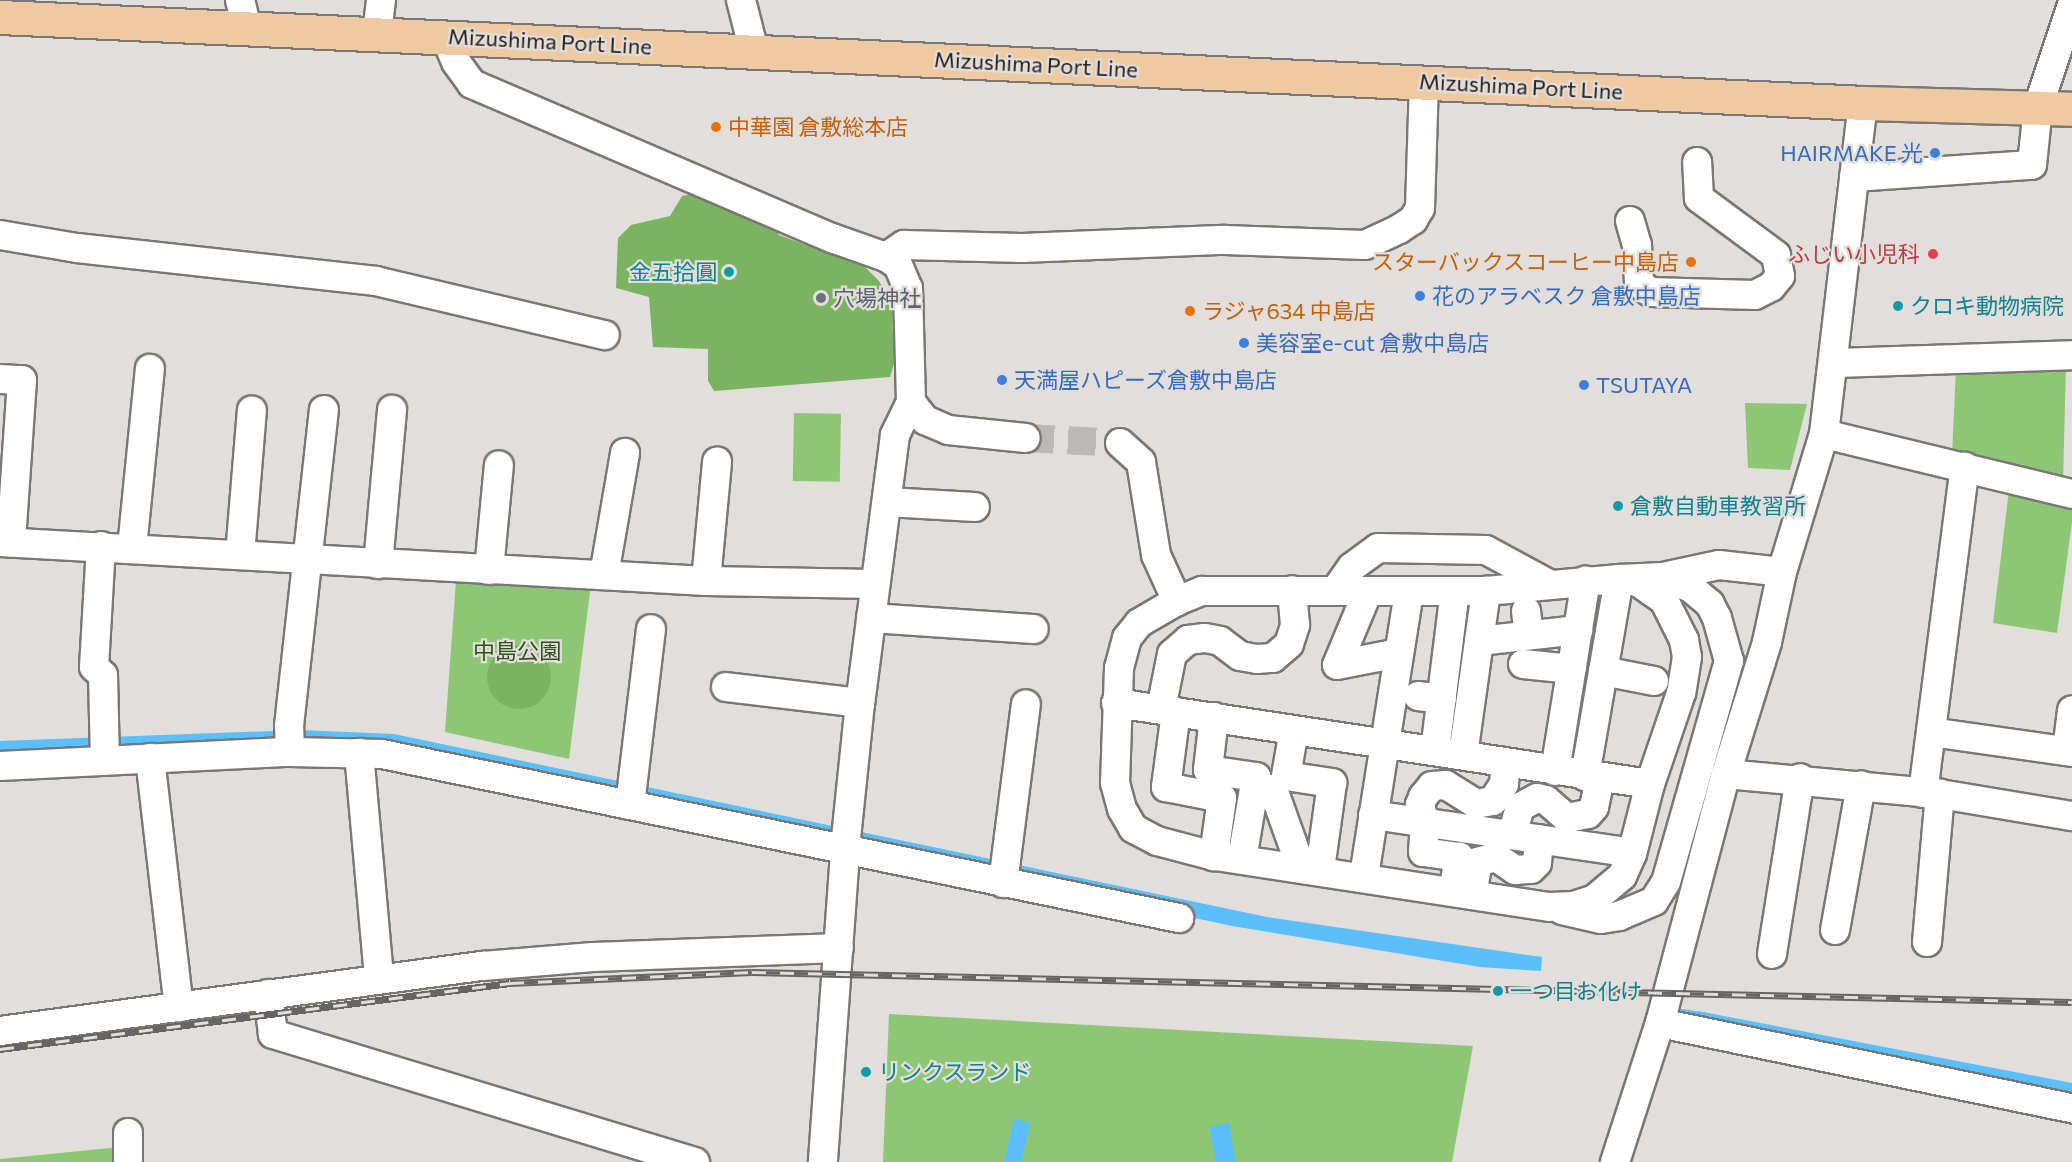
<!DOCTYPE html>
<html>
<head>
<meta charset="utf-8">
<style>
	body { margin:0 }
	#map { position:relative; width:2072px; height:1162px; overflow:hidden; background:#e2dedb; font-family:Commissioner,"Noto Sans JP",sans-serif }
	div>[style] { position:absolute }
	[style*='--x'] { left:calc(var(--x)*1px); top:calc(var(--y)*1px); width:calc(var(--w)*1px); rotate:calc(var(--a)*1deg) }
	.green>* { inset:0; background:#8dc775; transform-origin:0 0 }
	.forest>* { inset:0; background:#7ab362 }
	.round { border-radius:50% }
	.water>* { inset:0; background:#5abffb; transform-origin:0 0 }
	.stream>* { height:8px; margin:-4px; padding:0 4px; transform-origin:4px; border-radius:4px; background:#5abffb }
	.minor-tunnel>* { height:28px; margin-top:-14px; transform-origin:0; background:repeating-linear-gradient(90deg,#bcb8b5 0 28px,transparent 0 42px) }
	.roads { filter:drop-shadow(2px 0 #7a7774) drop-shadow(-2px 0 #7a7774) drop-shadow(0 2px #7a7774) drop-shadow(0 -2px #7a7774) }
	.minor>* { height:28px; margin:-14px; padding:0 14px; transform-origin:14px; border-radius:14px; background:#fff }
	.major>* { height:33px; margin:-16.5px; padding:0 16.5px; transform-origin:16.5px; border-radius:16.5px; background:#eec9a2 }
	.rail>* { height:7px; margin-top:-3.5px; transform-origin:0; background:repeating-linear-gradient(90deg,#e2dedb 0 14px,#676463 0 28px); box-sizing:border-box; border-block:2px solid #676463 }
	.dots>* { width:16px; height:16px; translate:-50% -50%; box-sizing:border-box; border:3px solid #e2dedb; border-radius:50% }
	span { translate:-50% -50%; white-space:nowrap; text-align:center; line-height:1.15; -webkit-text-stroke:4.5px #e2dedb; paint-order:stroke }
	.street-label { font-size:22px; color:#22201f }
	.food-label { font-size:22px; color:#c56008 }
	.left { translate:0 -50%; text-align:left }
	.right { translate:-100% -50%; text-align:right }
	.shop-label { font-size:22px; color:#366cbe }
	.health-label { font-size:22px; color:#be3a42 }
	.culture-label { font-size:22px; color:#0d838f }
	.worship-label { font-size:22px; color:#5b616d }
	.park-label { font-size:22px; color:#2d531b }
</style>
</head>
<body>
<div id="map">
	<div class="green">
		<i style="clip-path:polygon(2066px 365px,2063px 482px,1952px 456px,1956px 368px)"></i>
		<i style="clip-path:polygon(1745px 403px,1807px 404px,1790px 470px,1748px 468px)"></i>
		<i style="left:794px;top:413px;width:47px;height:68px;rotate:1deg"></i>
		<i style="clip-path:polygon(2010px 481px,2072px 493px,2072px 522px,2057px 633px,1993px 623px)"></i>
		<i style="clip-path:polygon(456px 580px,591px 584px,569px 759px,445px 732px)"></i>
		<i style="clip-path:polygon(889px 1014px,1473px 1046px,1452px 1162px,883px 1162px)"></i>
		<i style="clip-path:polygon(120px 1147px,121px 1162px,0 1162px,0 1159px)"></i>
	</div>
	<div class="forest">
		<i style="clip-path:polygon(692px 194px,775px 229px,779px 235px,865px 267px,879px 281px,892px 303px,894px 364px,890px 377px,714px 391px,708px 381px,708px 349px,653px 347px,649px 297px,616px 288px,618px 238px,631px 225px,670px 216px,682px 196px)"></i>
		<i class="round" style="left:487px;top:645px;width:64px;height:64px"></i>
	</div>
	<div class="water">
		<i style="clip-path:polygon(299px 730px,394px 734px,1267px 917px,1542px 957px,1541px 971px,1480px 967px,1232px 926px,393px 745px,0 758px,0 741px)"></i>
		<i style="clip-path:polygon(1698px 1011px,2072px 1083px,2072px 1093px,1697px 1019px)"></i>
		<i style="left:1014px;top:1119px;width:17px;height:44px;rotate:13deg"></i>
		<i style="left:1229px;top:1123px;width:40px;height:20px;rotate:80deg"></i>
	</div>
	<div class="stream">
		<i style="--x:1682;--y:1013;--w:24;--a:9"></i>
	</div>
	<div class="minor-tunnel">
		<i style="--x:1026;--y:438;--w:94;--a:3"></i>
	</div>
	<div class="roads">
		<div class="minor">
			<i style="--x:240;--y:0;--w:29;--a:76"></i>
			<i style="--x:741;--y:0;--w:53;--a:75.7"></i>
			<i style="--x:377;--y:33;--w:33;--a:-83"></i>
			<i style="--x:445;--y:36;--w:28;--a:67"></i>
			<i style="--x:456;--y:62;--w:27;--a:54"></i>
			<i style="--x:472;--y:84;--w:392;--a:23.2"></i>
			<i style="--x:832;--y:238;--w:57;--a:19.4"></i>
			<i style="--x:886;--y:257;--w:14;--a:34"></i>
			<i style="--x:898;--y:265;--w:25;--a:67"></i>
			<i style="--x:908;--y:288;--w:114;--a:88.5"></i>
			<i style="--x:911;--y:402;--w:37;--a:116"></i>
			<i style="--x:895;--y:435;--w:270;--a:97.4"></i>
			<i style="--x:860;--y:703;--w:137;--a:95.9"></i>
			<i style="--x:846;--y:839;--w:324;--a:94.1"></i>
			<i style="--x:1854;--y:177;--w:178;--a:-3.9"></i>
			<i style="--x:2032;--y:165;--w:58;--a:-84.1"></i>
			<i style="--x:2038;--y:107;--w:108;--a:-71.6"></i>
			<i style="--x:1630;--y:221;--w:25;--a:74"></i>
			<i style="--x:1637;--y:245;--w:38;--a:87"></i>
			<i style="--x:1639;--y:283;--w:14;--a:39"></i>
			<i style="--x:1650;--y:292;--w:105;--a:1.6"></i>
			<i style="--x:1755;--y:295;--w:18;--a:-27"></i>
			<i style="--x:1771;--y:287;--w:14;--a:-51"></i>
			<i style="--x:1780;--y:276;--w:21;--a:-101"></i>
			<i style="--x:1776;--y:255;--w:96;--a:-143.5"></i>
			<i style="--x:1699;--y:198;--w:36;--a:-93"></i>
			<i style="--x:0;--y:235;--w:78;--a:9.6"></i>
			<i style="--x:77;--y:248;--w:301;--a:6.3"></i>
			<i style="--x:376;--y:281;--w:235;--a:13.3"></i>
			<i style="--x:886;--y:257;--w:22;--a:-34"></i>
			<i style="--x:904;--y:245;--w:118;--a:1.5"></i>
			<i style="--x:1022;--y:248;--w:203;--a:-2.3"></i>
			<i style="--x:1225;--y:240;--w:140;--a:2"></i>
			<i style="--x:1365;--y:245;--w:38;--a:-25"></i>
			<i style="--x:1399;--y:229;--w:17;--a:-33"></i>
			<i style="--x:1413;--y:220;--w:14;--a:-60"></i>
			<i style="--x:1420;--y:208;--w:127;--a:-88.2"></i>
			<i style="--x:1835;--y:363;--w:237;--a:-1.9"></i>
			<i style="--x:0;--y:379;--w:22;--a:3"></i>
			<i style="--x:22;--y:380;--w:163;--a:93.9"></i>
			<i style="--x:911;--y:402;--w:23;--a:52"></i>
			<i style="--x:925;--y:420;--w:25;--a:23"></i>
			<i style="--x:948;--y:430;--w:78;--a:5.9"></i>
			<i style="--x:1824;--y:434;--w:255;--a:13.6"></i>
			<i style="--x:1120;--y:443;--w:28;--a:42"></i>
			<i style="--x:1141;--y:462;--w:94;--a:80.8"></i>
			<i style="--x:1156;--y:555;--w:51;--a:65.5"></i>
			<i style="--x:887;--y:502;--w:88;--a:3.3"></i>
			<i style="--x:0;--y:542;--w:707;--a:3.16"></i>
			<i style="--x:706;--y:581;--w:169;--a:1"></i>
			<i style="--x:101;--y:546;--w:121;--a:93.3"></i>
			<i style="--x:94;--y:667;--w:12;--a:42"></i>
			<i style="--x:103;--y:675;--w:85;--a:88.7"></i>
			<i style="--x:132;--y:548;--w:180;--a:-84.3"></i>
			<i style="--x:240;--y:555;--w:145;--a:-85.3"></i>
			<i style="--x:378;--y:564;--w:155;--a:-84.8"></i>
			<i style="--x:489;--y:570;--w:105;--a:-84.6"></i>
			<i style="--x:604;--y:575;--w:124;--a:-80.2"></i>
			<i style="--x:1663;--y:577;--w:57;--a:-12.1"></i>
			<i style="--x:1719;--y:565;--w:63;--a:6.3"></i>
			<i style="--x:1619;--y:579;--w:19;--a:9"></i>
			<i style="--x:1638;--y:582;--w:32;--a:35"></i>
			<i style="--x:1664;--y:600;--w:45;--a:63.4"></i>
			<i style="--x:1684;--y:640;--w:17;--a:80"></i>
			<i style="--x:1687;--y:657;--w:36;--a:99"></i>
			<i style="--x:1681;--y:693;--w:96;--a:108.8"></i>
			<i style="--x:1650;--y:784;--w:72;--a:104.4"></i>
			<i style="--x:1632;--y:854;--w:24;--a:114"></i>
			<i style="--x:1622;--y:876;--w:35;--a:140"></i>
			<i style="--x:1595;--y:899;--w:22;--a:162"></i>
			<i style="--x:1574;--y:906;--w:25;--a:178"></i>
			<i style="--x:1549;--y:907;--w:339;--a:-171.3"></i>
			<i style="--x:1214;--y:856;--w:59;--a:-165.3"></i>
			<i style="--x:1157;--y:841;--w:27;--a:-152"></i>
			<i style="--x:1133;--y:828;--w:22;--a:-120"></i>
			<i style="--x:1122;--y:809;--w:27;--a:-105"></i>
			<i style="--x:1115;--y:783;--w:115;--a:-88"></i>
			<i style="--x:1119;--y:668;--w:31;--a:-75"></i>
			<i style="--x:1127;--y:638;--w:19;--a:-51"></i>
			<i style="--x:1139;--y:623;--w:44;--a:-30.1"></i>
			<i style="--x:1177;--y:601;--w:27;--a:-22"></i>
			<i style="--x:1202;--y:591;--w:284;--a:0"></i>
			<i style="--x:1486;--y:591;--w:134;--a:-5.2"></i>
			<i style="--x:706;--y:581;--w:120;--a:-84.7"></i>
			<i style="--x:1335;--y:591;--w:29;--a:-55"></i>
			<i style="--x:1352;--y:567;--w:32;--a:-36"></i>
			<i style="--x:1378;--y:548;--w:108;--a:1.1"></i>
			<i style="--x:1486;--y:550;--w:72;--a:28.4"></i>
			<i style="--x:1368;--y:591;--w:80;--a:112.7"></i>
			<i style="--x:1337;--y:665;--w:63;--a:-11"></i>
			<i style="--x:1526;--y:611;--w:24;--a:83"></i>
			<i style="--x:871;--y:618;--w:163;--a:3.9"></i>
			<i style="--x:1479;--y:641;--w:100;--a:-6.3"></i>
			<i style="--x:1523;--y:664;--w:49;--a:5.8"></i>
			<i style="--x:1603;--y:671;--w:52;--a:11.1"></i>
			<i style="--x:726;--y:687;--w:135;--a:6.8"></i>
			<i style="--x:1418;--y:696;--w:24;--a:7"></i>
			<i style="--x:1116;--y:703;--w:540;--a:8.63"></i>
			<i style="--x:1161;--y:709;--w:56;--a:-78.7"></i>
			<i style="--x:1172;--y:654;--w:21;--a:-41"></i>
			<i style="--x:1188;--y:640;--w:17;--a:-7"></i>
			<i style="--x:1205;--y:638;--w:15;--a:11"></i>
			<i style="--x:1220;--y:641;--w:25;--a:37"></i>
			<i style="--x:1240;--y:656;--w:17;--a:10"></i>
			<i style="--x:1257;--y:659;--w:16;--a:-4"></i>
			<i style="--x:1273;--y:658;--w:21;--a:-41"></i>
			<i style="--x:1289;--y:644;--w:20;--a:-72"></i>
			<i style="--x:1295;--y:625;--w:35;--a:-95"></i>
			<i style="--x:1176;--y:712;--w:76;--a:97.6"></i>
			<i style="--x:1166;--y:787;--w:57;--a:11.1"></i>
			<i style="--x:1222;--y:798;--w:59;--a:97.9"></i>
			<i style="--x:1214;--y:717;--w:53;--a:96.5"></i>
			<i style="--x:1208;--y:770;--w:49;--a:8.3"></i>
			<i style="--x:1256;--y:777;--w:83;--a:99.7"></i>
			<i style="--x:1294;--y:730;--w:47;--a:99.9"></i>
			<i style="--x:1286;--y:776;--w:47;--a:8.7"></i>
			<i style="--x:1332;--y:783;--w:88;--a:97.9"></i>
			<i style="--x:1931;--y:732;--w:142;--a:8.1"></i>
			<i style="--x:1435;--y:751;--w:161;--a:-82.9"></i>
			<i style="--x:2067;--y:751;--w:41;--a:-83"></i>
			<i style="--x:290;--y:752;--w:26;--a:-92"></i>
			<i style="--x:289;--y:726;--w:318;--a:-83.7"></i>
			<i style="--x:359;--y:753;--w:227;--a:84.9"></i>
			<i style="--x:1463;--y:755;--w:166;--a:-82"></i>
			<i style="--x:150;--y:758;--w:251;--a:83.4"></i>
			<i style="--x:0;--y:766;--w:290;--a:-2.8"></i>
			<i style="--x:290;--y:752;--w:92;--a:1.2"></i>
			<i style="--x:382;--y:754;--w:814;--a:11.63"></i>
			<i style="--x:1555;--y:771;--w:193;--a:-80.8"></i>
			<i style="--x:1726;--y:774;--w:215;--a:5.3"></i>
			<i style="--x:1940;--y:794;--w:134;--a:9.5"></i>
			<i style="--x:1273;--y:789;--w:83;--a:70.3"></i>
			<i style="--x:1923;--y:793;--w:329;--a:-82.7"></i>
			<i style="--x:630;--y:805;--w:177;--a:-83.2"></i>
			<i style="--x:1373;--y:815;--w:262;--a:8.3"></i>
			<i style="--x:1512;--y:835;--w:29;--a:-74"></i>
			<i style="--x:1520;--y:807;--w:19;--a:-28"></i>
			<i style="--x:1537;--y:798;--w:9;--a:13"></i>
			<i style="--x:1546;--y:800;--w:28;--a:41"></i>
			<i style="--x:1567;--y:818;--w:21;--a:-11"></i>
			<i style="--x:1588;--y:814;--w:9;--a:-49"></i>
			<i style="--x:1594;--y:807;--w:30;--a:-78"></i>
			<i style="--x:1364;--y:876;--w:288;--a:-81"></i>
			<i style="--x:1003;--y:883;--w:180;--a:-82.7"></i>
			<i style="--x:1453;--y:892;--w:36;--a:-80"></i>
			<i style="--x:1459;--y:857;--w:36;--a:-172"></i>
			<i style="--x:1423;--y:852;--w:29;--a:-86"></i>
			<i style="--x:1425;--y:823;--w:19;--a:-106"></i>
			<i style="--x:1420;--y:805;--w:9;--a:-69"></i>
			<i style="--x:1423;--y:797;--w:14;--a:-51"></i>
			<i style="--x:1432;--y:786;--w:14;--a:-4"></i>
			<i style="--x:1446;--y:785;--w:36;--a:32"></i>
			<i style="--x:1476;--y:804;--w:17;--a:-10"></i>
			<i style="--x:1493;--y:801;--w:20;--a:-57"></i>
			<i style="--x:1504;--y:784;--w:21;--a:-85"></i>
			<i style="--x:1472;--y:895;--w:34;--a:-80"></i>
			<i style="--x:1478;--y:862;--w:19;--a:-16"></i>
			<i style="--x:1496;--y:857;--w:23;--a:34"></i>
			<i style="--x:1515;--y:870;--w:16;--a:-4"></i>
			<i style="--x:1531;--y:869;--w:8;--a:-45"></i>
			<i style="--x:1537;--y:863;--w:24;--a:-85"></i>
			<i style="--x:1562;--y:910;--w:40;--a:13"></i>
			<i style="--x:1601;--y:919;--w:18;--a:-9"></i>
			<i style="--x:1619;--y:916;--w:38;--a:-23"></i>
			<i style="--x:1654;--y:901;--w:22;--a:-58"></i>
			<i style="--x:1666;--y:882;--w:230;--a:-74.1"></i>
			<i style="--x:1729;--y:661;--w:45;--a:-105.6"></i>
			<i style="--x:1717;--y:618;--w:16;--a:-117"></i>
			<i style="--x:1710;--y:604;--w:25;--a:-140"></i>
			<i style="--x:1691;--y:588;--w:30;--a:-159"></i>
			<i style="--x:1663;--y:577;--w:44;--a:177.4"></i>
			<i style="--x:1619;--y:579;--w:200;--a:99.8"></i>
			<i style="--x:1835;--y:930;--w:147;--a:-79.8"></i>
			<i style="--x:1927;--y:942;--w:149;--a:-85"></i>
			<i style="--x:1772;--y:954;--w:178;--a:-81"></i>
			<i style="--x:268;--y:994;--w:40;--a:82.9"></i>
			<i style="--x:273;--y:1034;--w:441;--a:16.9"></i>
			<i style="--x:1660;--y:1023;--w:421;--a:11.7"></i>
			<i style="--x:0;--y:1031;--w:487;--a:-7.7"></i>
			<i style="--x:483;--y:966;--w:110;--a:-4.7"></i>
			<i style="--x:593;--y:957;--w:246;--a:-2.1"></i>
			<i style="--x:128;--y:1133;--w:29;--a:90"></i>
			<i style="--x:1615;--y:1162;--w:146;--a:-72.1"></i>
			<i style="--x:1660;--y:1023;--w:258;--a:-75.2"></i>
			<i style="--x:1726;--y:774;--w:138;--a:-72.7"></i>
			<i style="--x:1767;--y:642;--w:72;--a:-77.9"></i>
			<i style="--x:1782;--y:572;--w:144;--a:-73.1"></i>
			<i style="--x:1824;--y:434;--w:333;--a:-83.3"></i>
		</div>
		<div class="major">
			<i style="--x:0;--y:17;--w:1865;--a:2.64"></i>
			<i style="--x:1863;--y:103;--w:209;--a:1.6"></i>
		</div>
	</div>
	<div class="rail">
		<i style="--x:0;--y:1049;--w:514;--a:-7.37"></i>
		<i style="--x:510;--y:983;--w:242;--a:-2.6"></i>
		<i style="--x:752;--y:972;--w:1320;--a:1.3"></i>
	</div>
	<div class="dots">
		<i style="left:716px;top:127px;background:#e8710a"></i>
		<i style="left:1935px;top:153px;background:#3f7fe0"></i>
		<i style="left:1933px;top:254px;background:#e0444e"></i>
		<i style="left:1691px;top:262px;background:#e8710a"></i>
		<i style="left:729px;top:272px;background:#0f9aa8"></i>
		<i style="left:1420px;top:296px;background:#3f7fe0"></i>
		<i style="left:821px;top:298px;background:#6b7280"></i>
		<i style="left:1898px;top:306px;background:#0f9aa8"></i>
		<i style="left:1190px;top:311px;background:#e8710a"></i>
		<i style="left:1244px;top:343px;background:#3f7fe0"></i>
		<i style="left:1002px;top:380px;background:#3f7fe0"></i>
		<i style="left:1584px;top:385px;background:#3f7fe0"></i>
		<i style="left:1618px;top:506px;background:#0f9aa8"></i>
		<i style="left:1498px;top:991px;background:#0f9aa8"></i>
		<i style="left:866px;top:1072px;background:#0f9aa8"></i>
	</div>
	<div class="street-label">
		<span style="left:550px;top:41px;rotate:3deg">Mizushima Port Line</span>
		<span style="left:1036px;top:64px;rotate:3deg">Mizushima Port Line</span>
		<span style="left:1521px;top:86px;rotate:3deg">Mizushima Port Line</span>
	</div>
	<div class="food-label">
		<span class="left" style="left:728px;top:127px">中華園 倉敷総本店</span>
		<span class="right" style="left:1679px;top:262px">スターバックスコーヒー中島店</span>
		<span class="left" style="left:1202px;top:311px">ラジャ634 中島店</span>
	</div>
	<div class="shop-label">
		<span class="right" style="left:1923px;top:153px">HAIRMAKE 光</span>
		<span class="left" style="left:1432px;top:296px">花のアラベスク 倉敷中島店</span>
		<span class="left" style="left:1256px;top:343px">美容室e-cut 倉敷中島店</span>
		<span class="left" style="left:1014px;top:380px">天満屋ハピーズ倉敷中島店</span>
		<span class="left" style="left:1596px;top:385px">TSUTAYA</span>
	</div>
	<div class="health-label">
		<span class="right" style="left:1920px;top:254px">ふじい小児科</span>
	</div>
	<div class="culture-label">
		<span class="right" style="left:717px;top:272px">金五拾圓</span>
		<span class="left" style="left:1910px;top:306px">クロキ動物病院</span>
		<span class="left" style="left:1630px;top:506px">倉敷自動車教習所</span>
		<span class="left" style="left:1510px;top:991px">一つ目お化け</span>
		<span class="left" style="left:878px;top:1072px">リンクスランド</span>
	</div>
	<div class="worship-label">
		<span class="left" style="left:833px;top:298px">穴場神社</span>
	</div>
	<div class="park-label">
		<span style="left:517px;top:651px">中島公園</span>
	</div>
</div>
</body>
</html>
